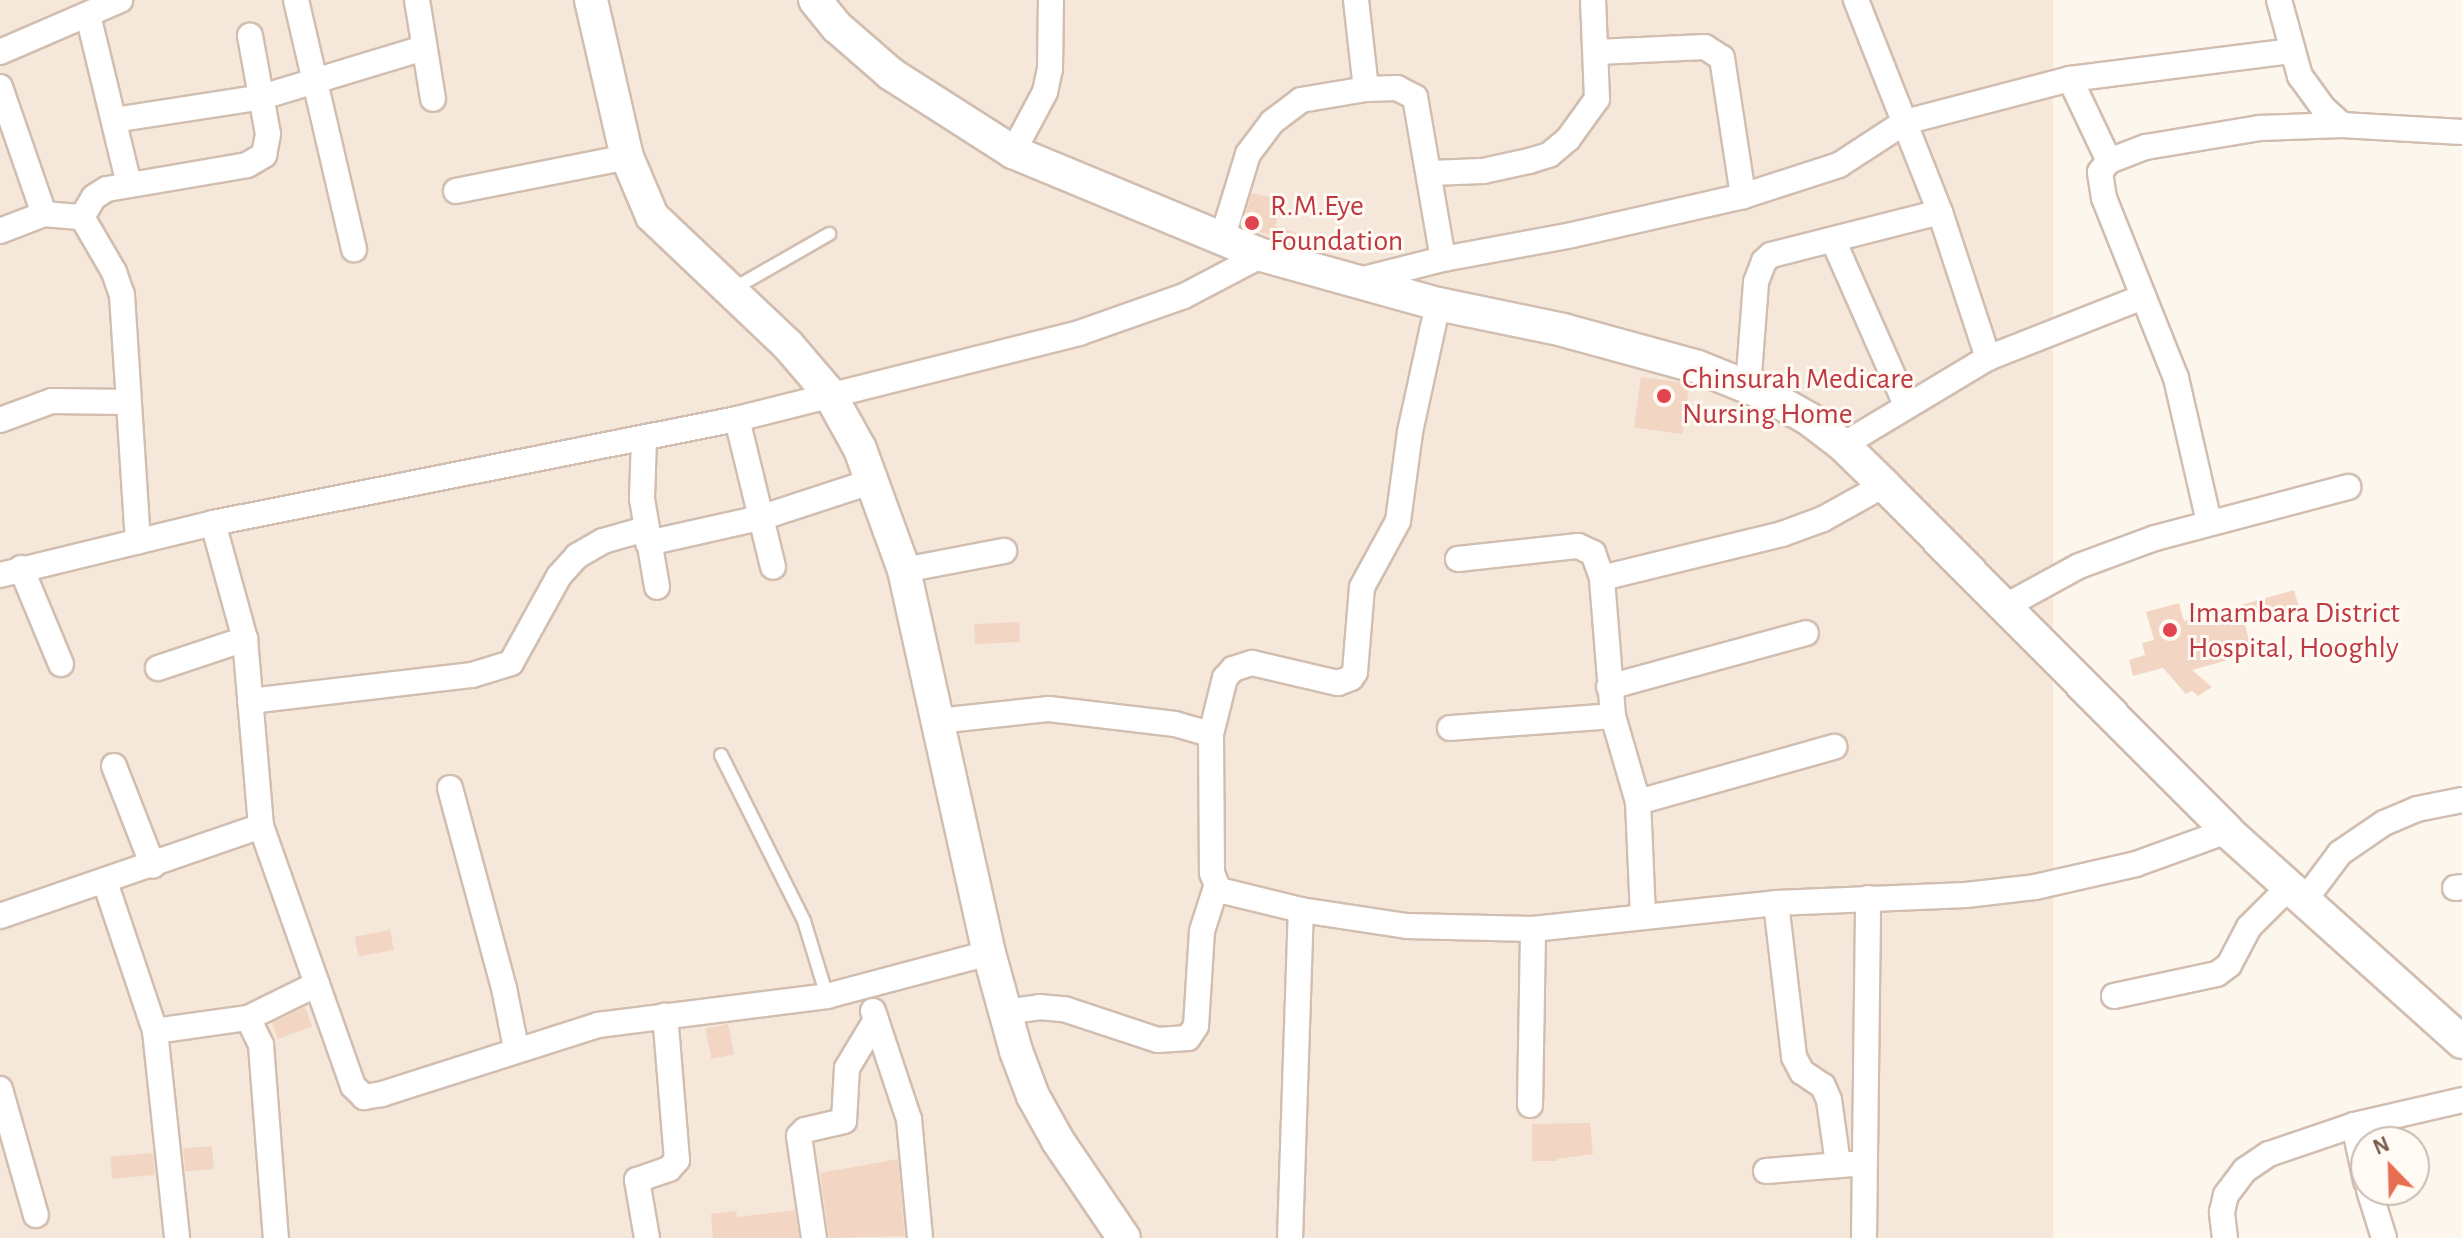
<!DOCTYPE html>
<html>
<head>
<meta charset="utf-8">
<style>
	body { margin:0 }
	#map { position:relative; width:2462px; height:1238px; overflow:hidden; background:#fdf6ec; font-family:"Alegreya Sans",sans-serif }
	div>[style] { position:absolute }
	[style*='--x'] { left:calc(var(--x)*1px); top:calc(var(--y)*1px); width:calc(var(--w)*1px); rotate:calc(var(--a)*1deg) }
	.residential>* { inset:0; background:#f5e8da; transform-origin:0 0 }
	.building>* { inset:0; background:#f3d5c3; transform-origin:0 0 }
	.roads { filter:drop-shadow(2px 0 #d1beb0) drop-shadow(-2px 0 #d1beb0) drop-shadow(0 2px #d1beb0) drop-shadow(0 -2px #d1beb0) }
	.lane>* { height:12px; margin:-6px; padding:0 6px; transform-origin:6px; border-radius:6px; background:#fff }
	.street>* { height:24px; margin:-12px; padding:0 12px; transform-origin:12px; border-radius:12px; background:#fff }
	.secondary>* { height:32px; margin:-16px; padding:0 16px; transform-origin:16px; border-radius:16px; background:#fff }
	.dots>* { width:22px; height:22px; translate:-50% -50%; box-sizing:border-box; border:4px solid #fffaf3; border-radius:50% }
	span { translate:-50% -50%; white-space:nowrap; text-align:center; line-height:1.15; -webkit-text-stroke:6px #fffaf3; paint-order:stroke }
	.health-label { font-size:30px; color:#be3a42 }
	.left { translate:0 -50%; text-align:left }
	.north { position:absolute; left:2350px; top:1126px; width:80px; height:80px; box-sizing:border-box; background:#fffaf3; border:2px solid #cabbb1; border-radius:50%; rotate:337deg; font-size:22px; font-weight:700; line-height:32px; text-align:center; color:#7a5c4d }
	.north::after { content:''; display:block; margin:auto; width:28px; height:36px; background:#e76f51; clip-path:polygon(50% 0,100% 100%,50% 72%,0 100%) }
</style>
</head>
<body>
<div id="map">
	<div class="residential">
		<i style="left:0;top:0;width:2053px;height:1238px"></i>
	</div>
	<div class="building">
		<i style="clip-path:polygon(1252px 193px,1284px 200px,1275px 226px,1321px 241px,1318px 251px,1242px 226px)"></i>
		<i style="left:1641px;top:377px;width:49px;height:51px;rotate:8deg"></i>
		<i style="clip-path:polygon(2294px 590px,2299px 607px,2244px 622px,2253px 653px,2192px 670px,2212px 687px,2198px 696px,2192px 691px,2186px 694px,2163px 668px,2133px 676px,2129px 660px,2145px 655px,2142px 643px,2154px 640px,2146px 612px,2179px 603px,2184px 621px)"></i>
		<i style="left:1019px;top:622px;width:20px;height:45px;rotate:87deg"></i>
		<i style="left:390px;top:930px;width:20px;height:36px;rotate:79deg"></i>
		<i style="clip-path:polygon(305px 1007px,312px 1026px,278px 1039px,272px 1023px)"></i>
		<i style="left:728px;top:1024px;width:31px;height:23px;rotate:79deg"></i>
		<i style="clip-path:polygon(1590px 1123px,1593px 1154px,1557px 1159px,1557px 1161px,1532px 1161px,1532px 1124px)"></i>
		<i style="left:212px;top:1146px;width:23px;height:29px;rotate:85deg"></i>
		<i style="left:153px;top:1153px;width:22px;height:43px;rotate:85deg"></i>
		<i style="clip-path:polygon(898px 1159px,905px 1236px,829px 1238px,820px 1173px)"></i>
		<i style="clip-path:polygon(795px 1210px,799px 1238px,713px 1238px,711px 1214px,736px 1211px,737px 1217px)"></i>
	</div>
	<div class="roads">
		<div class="lane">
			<i style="--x:733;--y:289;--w:111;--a:-29.8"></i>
			<i style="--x:721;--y:755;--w:186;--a:63.4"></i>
			<i style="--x:804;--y:921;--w:78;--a:73"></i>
		</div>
		<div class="street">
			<i style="--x:296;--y:0;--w:256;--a:76.9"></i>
			<i style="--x:417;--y:0;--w:100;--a:80.8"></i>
			<i style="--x:1856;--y:0;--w:228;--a:68.4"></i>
			<i style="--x:1940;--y:212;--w:154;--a:71.8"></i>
			<i style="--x:2279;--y:0;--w:79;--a:74.6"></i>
			<i style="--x:2300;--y:76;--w:39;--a:54"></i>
			<i style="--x:2323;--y:108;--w:25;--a:42"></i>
			<i style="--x:88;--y:15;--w:175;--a:76.4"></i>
			<i style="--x:0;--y:52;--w:131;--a:-23.4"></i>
			<i style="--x:1597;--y:52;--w:108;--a:-2.7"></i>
			<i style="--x:1705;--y:47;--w:20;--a:33"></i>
			<i style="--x:1722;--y:58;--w:140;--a:81.3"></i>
			<i style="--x:2070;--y:79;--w:224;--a:-7.2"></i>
			<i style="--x:0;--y:87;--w:134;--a:70.9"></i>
			<i style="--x:1366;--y:89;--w:31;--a:-2"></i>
			<i style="--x:1397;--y:88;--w:20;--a:27"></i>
			<i style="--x:1415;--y:97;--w:164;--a:80.2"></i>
			<i style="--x:114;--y:120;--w:150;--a:-8.8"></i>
			<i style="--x:262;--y:97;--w:168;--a:-16.9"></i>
			<i style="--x:1013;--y:152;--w:68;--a:-61.9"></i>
			<i style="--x:1045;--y:92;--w:24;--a:-78"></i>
			<i style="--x:1050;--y:69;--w:69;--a:-89.2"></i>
			<i style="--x:1430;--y:173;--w:53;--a:-2.2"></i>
			<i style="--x:1483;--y:171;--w:47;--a:-12.3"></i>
			<i style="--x:1529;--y:161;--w:21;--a:-17"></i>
			<i style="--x:1549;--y:155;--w:25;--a:-40"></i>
			<i style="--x:1568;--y:139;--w:49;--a:-54.1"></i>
			<i style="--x:1597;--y:99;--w:99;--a:-92.3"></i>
			<i style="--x:456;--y:191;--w:174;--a:-11.2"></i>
			<i style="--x:82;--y:217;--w:23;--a:-59"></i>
			<i style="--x:94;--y:197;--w:15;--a:-32"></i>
			<i style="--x:107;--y:189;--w:142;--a:-9.7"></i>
			<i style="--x:247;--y:165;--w:20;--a:-30"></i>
			<i style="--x:264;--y:155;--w:21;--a:-79"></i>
			<i style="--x:268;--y:134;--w:100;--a:-100.4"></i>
			<i style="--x:0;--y:231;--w:47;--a:-21.1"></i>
			<i style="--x:44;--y:214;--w:38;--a:5"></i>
			<i style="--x:82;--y:217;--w:64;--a:59.8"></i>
			<i style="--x:114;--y:272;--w:24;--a:71"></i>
			<i style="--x:122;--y:295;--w:247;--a:86.3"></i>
			<i style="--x:1222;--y:239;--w:89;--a:-73"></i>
			<i style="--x:1248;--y:154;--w:40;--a:-53"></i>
			<i style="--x:1272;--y:122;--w:36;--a:-37"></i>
			<i style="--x:1301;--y:100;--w:66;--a:-9.6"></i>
			<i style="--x:1366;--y:89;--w:90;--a:-96.4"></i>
			<i style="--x:1833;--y:240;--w:180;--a:66.1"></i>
			<i style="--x:1356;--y:281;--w:90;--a:-14.2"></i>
			<i style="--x:1443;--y:259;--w:131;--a:-10.5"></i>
			<i style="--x:1572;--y:235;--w:175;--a:-12.8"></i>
			<i style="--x:1743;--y:196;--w:101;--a:-17.9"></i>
			<i style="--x:1839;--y:165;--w:79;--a:-33.1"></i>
			<i style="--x:1905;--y:122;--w:171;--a:-14.6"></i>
			<i style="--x:2070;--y:79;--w:91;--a:64.6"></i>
			<i style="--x:1748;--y:387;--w:105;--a:-85.6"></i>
			<i style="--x:1756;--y:282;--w:22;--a:-69"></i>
			<i style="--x:1764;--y:261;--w:9;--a:-41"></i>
			<i style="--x:1771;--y:255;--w:174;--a:-14.3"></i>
			<i style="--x:737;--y:419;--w:152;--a:76.3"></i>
			<i style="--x:0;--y:420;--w:55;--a:-20.1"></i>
			<i style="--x:52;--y:401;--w:75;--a:0.8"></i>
			<i style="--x:644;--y:438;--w:61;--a:91.9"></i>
			<i style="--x:642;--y:499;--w:89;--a:80.3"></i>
			<i style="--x:1843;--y:445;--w:169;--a:-31"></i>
			<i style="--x:1988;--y:358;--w:167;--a:-21.5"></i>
			<i style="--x:2209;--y:522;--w:148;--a:-102.9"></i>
			<i style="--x:2176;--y:378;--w:194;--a:-111.8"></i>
			<i style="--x:2104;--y:198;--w:26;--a:-99"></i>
			<i style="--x:2100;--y:172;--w:14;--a:-51"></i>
			<i style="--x:2109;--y:161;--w:40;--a:-21"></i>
			<i style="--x:2146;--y:147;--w:116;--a:-9.5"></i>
			<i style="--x:2260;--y:128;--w:82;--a:-2.1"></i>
			<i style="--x:2342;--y:125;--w:120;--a:3.3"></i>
			<i style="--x:213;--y:523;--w:120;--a:74.6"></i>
			<i style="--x:245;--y:639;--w:188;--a:85.1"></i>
			<i style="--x:261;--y:826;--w:276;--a:70.5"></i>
			<i style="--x:353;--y:1086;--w:16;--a:45"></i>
			<i style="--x:364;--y:1097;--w:18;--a:-9"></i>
			<i style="--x:382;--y:1094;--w:227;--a:-17.7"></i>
			<i style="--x:598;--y:1025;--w:231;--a:-7.2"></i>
			<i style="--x:827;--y:996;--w:168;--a:-14.9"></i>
			<i style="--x:648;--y:543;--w:115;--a:-12.6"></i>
			<i style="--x:760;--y:518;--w:119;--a:-18.1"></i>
			<i style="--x:1458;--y:559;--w:121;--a:-6.2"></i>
			<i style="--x:1578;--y:546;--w:17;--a:25"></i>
			<i style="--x:1593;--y:553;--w:27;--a:70"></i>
			<i style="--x:21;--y:568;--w:104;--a:67.4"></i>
			<i style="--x:904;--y:570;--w:102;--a:-10.8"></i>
			<i style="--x:0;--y:575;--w:219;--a:-13.7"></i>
			<i style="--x:213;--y:523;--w:534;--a:-11.23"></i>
			<i style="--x:737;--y:419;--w:353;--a:-14.1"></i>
			<i style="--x:1079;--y:333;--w:111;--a:-19.4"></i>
			<i style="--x:1184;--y:296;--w:88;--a:-27.7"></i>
			<i style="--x:2004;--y:607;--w:85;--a:-28.7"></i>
			<i style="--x:2079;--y:566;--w:81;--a:-20.2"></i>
			<i style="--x:2155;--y:538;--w:200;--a:-14.8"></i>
			<i style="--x:158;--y:668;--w:92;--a:-18.4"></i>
			<i style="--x:1609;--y:687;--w:204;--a:-15.3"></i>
			<i style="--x:250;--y:701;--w:224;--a:-6.7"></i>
			<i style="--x:472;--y:675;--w:41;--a:-17.1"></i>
			<i style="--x:511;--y:663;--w:99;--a:-61.1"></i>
			<i style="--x:559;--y:576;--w:27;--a:-48"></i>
			<i style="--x:577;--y:556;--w:30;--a:-30"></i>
			<i style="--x:603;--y:541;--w:44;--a:-15.9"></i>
			<i style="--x:938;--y:721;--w:112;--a:-6.2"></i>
			<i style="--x:1049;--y:709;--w:127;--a:6.8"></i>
			<i style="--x:1175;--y:724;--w:37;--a:16"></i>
			<i style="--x:1211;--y:734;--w:139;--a:89.6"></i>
			<i style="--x:1212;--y:873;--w:18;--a:68"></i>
			<i style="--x:1219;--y:890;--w:84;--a:13.7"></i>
			<i style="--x:1301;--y:910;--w:107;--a:8.6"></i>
			<i style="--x:1407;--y:926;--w:126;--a:1.4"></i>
			<i style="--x:1533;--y:929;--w:244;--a:-6.1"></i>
			<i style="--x:1776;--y:903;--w:190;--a:-2.4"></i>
			<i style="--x:1966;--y:895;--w:69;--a:-6.6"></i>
			<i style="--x:2035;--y:887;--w:104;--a:-12.8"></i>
			<i style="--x:2136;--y:864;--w:97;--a:-19.9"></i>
			<i style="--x:1450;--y:728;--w:163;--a:-4.2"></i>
			<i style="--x:1211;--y:734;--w:58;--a:-76"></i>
			<i style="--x:1225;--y:678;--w:12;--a:-48"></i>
			<i style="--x:1233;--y:669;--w:20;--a:-18"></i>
			<i style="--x:1252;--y:663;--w:88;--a:13.1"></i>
			<i style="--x:1338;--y:683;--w:14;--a:-21"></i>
			<i style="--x:1351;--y:678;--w:7;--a:-56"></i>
			<i style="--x:1355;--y:672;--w:85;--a:-85.3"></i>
			<i style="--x:1362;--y:587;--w:75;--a:-61.4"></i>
			<i style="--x:1398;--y:521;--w:90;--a:-82.3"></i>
			<i style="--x:1410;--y:432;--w:131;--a:-77.7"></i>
			<i style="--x:114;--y:766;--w:107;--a:68.7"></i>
			<i style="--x:450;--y:788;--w:207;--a:74.9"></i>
			<i style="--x:504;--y:988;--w:61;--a:78.7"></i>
			<i style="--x:1638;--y:802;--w:204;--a:-15.7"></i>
			<i style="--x:105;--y:882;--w:157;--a:71.4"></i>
			<i style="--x:155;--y:1031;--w:208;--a:83.9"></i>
			<i style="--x:2455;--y:888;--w:7;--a:-8"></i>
			<i style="--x:2304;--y:901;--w:60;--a:-53.1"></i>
			<i style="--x:2340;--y:853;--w:53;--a:-34.3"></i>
			<i style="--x:2384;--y:823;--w:36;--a:-23"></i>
			<i style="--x:2417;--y:809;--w:46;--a:-11.3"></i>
			<i style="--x:1776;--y:903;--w:155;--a:83.3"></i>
			<i style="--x:1794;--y:1057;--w:17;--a:62"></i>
			<i style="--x:1802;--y:1072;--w:25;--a:34"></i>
			<i style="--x:1823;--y:1086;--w:15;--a:67"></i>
			<i style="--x:1829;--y:1100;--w:65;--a:82"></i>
			<i style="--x:0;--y:916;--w:276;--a:-19"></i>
			<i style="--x:1643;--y:916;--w:114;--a:-92.5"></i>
			<i style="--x:1638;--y:802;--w:90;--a:-106.2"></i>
			<i style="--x:1613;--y:716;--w:138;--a:-94.6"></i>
			<i style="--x:1602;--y:578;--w:185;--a:-13.7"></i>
			<i style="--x:1782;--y:534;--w:44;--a:-20.1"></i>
			<i style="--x:1823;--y:519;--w:70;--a:-29.1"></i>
			<i style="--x:2114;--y:996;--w:105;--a:-12.1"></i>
			<i style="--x:2217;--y:974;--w:15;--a:-37"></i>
			<i style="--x:2229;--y:965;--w:43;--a:-62.2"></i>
			<i style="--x:2249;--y:927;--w:57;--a:-45"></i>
			<i style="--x:873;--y:1011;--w:114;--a:71.6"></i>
			<i style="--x:909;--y:1119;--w:120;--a:84.7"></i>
			<i style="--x:1005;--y:1012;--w:34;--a:-8"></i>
			<i style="--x:1039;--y:1007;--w:25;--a:5"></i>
			<i style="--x:1064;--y:1009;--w:99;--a:18.3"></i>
			<i style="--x:1158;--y:1040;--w:30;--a:-4"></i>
			<i style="--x:1188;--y:1038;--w:14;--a:-56"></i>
			<i style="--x:1196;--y:1026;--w:95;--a:-86.4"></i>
			<i style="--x:1202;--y:931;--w:46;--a:-72.3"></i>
			<i style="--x:248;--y:1018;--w:30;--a:64"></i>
			<i style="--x:261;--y:1045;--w:194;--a:85.6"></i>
			<i style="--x:155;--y:1031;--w:94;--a:-8"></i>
			<i style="--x:248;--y:1018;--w:77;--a:-26.2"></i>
			<i style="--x:0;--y:1089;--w:131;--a:74.1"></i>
			<i style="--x:1530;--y:1105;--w:176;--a:-89"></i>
			<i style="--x:2354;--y:1125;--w:57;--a:77.9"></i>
			<i style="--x:1766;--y:1171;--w:87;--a:-4.6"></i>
			<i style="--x:2369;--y:1190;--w:50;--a:72.6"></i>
			<i style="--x:647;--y:1238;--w:59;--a:-99.8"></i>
			<i style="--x:637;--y:1180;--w:34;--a:-19"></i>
			<i style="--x:669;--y:1169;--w:12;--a:-48"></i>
			<i style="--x:677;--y:1160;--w:145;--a:-94.7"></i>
			<i style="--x:814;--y:1238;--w:103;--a:-98.4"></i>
			<i style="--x:799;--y:1136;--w:8;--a:-45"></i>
			<i style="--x:805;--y:1130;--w:40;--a:-13"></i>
			<i style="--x:844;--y:1121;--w:53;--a:-86.8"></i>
			<i style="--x:847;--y:1068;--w:56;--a:-58.9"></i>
			<i style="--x:1290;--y:1238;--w:328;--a:-88.1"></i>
			<i style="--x:1864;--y:1238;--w:340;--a:-89.3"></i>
			<i style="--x:2225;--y:1238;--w:26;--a:-97"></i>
			<i style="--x:2222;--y:1212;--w:17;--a:-77"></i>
			<i style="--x:2226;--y:1195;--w:31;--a:-53"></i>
			<i style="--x:2245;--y:1170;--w:29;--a:-34"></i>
			<i style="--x:2269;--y:1154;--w:90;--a:-18.8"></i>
			<i style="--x:2354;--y:1125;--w:111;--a:-13"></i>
		</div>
		<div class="secondary">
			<i style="--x:591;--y:0;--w:161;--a:77.1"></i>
			<i style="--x:627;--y:157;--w:64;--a:67"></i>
			<i style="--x:652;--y:216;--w:186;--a:43.5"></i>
			<i style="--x:787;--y:344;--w:65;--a:49.4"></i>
			<i style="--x:829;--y:393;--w:64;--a:61"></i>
			<i style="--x:860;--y:449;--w:129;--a:70"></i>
			<i style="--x:904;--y:570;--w:392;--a:77.5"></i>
			<i style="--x:989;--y:953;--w:102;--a:74.6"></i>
			<i style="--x:1016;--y:1051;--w:48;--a:69.3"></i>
			<i style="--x:1033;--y:1096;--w:51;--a:60.9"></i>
			<i style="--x:1058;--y:1141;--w:117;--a:55.8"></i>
			<i style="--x:815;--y:0;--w:35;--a:51"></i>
			<i style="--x:837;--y:27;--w:72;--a:41"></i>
			<i style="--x:891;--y:74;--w:145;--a:32.6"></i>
			<i style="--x:1013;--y:152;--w:269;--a:22.5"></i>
			<i style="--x:1262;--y:255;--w:183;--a:15.6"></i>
			<i style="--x:1438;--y:304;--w:128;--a:11.7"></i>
			<i style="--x:1563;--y:330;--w:140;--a:15.3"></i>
			<i style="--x:1698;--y:367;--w:72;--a:21.9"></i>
			<i style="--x:1765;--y:394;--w:51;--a:29.6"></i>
			<i style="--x:1809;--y:419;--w:43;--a:37.4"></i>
			<i style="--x:1843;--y:445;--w:57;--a:44.3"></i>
			<i style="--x:1884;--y:485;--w:487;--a:45.2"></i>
			<i style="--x:2227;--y:831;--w:316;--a:41.9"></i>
		</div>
	</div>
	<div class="dots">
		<i style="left:1252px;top:223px;background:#e0444e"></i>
		<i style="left:1664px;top:396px;background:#e0444e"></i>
		<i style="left:2170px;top:630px;background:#e0444e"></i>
	</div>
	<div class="health-label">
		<span class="left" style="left:1270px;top:223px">R.M.Eye<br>Foundation</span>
		<span class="left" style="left:1682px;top:396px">Chinsurah Medicare<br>Nursing Home</span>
		<span class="left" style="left:2188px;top:630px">Imambara District<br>Hospital, Hooghly</span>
	</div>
	<div class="north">N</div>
</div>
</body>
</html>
